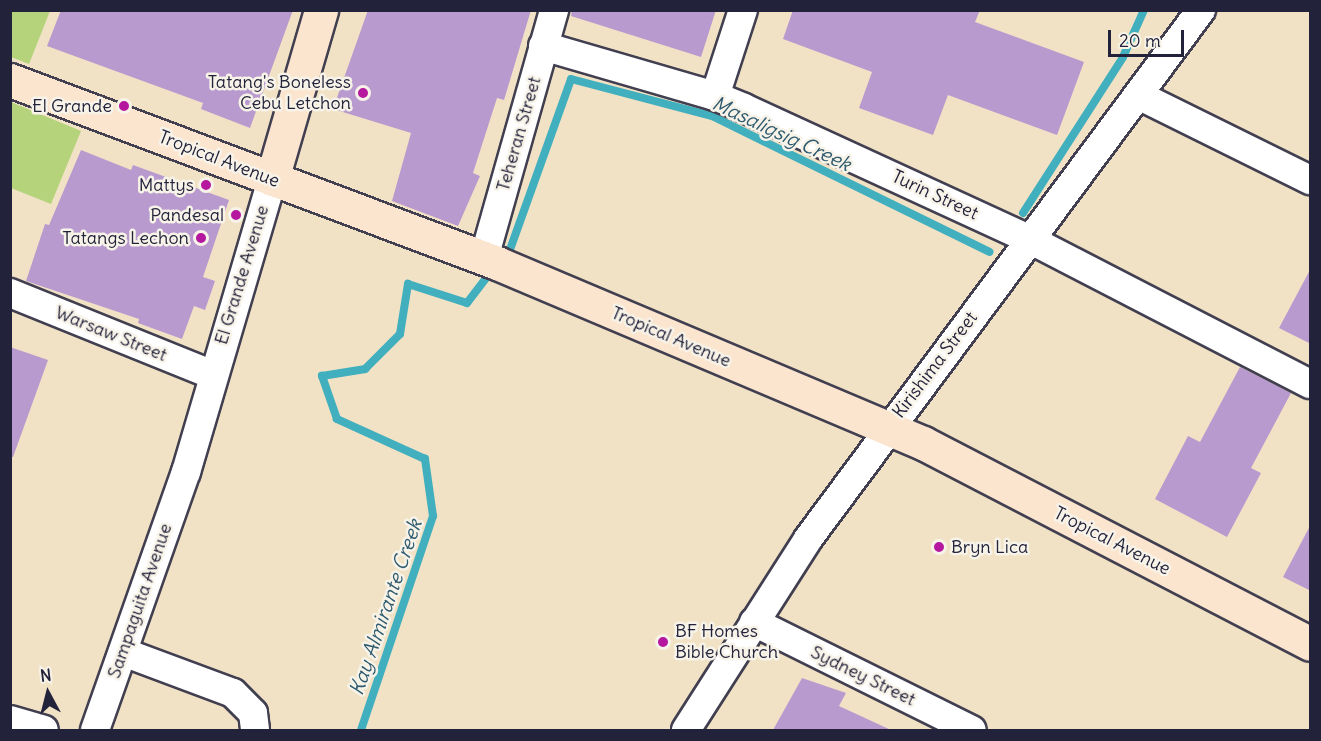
<!DOCTYPE html>
<html>
<head>
<meta charset="utf-8">
<style>
	body { margin:0 }
	#map { position:relative; width:1321px; height:741px; overflow:hidden; background:#f1e2c5; font-family:Delius,sans-serif }
	div>[style] { position:absolute }
	[style*='--x'] { left:calc(var(--x)*1px); top:calc(var(--y)*1px); width:calc(var(--w)*1px); rotate:calc(var(--a)*1deg) }
	.green>* { inset:0; background:#b4d37b }
	.stream>* { height:8px; margin:-4px; padding:0 4px; transform-origin:4px; border-radius:4px; background:#41afbe }
	.building>* { inset:0; background:#b99acf }
	.roads { filter:drop-shadow(2px 0 #413f50) drop-shadow(-2px 0 #413f50) drop-shadow(0 2px #413f50) drop-shadow(0 -2px #413f50) }
	.street>* { height:28px; margin:-14px; padding:0 14px; transform-origin:14px; border-radius:14px; background:#fff }
	.secondary>* { height:33px; margin:-16.5px; padding:0 16.5px; transform-origin:16.5px; border-radius:16.5px; background:#fce5cf }
	.dots>* { width:16px; height:16px; translate:-50% -50%; box-sizing:border-box; border:3px solid #f7f3e8; border-radius:50% }
	span { translate:-50% -50%; white-space:nowrap; text-align:center; line-height:1.15; -webkit-text-stroke:5px #f7f3e8; paint-order:stroke }
	.poi-label { font-size:18px; color:#22223b }
	.right { translate:-100% -50%; text-align:right }
	.left { translate:0 -50%; text-align:left }
	.street-label { font-size:18px; color:#22223b }
	.water-label { font-size:20px; color:#2e5a6f; font-style:italic }
	.frame { position:absolute; inset:0; border:12px solid #22223b; pointer-events:none }
	.north { position:absolute; left:18px; top:663px; width:60px; height:60px; -webkit-text-stroke:4px #f7f3e8; paint-order:stroke; rotate:353deg; font-size:16px; font-weight:700; line-height:24px; text-align:center; color:#22223b }
	.north::after { content:''; display:block; margin:auto; width:21px; height:27px; background:#22223b; clip-path:polygon(50% 0,100% 100%,50% 72%,0 100%) }
	.scale { position:absolute; left:1108px; top:30px; width:76px; height:27px; box-sizing:border-box; border:3px solid #22223b; border-top:0; padding-left:8px; font-size:18px; line-height:21px; white-space:nowrap; color:#22223b; -webkit-text-stroke:4px #f7f3e8; paint-order:stroke }
</style>
</head>
<body>
<div id="map">
	<div class="green">
		<i style="clip-path:polygon(10px 11px,50px 11px,29px 64px,11px 57px)"></i>
		<i style="clip-path:polygon(11px 102px,81px 131px,51px 204px,11px 188px)"></i>
	</div>
	<div class="stream">
		<i style="--x:1023;--y:213;--w:185;--a:-57.3"></i>
		<i style="--x:1123;--y:57;--w:51;--a:-65.9"></i>
		<i style="--x:507;--y:258;--w:190;--a:-70.3"></i>
		<i style="--x:571;--y:79;--w:146;--a:14.7"></i>
		<i style="--x:712;--y:116;--w:309;--a:26.1"></i>
		<i style="--x:361;--y:730;--w:226;--a:-71.4"></i>
		<i style="--x:433;--y:516;--w:58;--a:-98"></i>
		<i style="--x:425;--y:459;--w:97;--a:-155.6"></i>
		<i style="--x:337;--y:419;--w:46;--a:-109.2"></i>
		<i style="--x:322;--y:376;--w:44;--a:-9.2"></i>
		<i style="--x:365;--y:369;--w:49;--a:-45"></i>
		<i style="--x:400;--y:334;--w:51;--a:-80.9"></i>
		<i style="--x:408;--y:284;--w:62;--a:17.9"></i>
		<i style="--x:467;--y:303;--w:43;--a:-52.6"></i>
	</div>
	<div class="building">
		<i style="clip-path:polygon(61px 10px,293px 10px,250px 128px,201px 109px,203px 103px,47px 46px)"></i>
		<i style="clip-path:polygon(368px 10px,531px 10px,504px 100px,497px 98px,473px 173px,480px 176px,458px 226px,392px 201px,411px 133px,333px 109px)"></i>
		<i style="clip-path:polygon(572px 10px,716px 10px,701px 57px,571px 16px)"></i>
		<i style="clip-path:polygon(793px 10px,980px 10px,975px 22px,1084px 62px,1057px 135px,948px 95px,933px 135px,859px 108px,872px 72px,783px 39px)"></i>
		<i style="clip-path:polygon(81px 150px,131px 170px,133px 165px,229px 200px,203px 277px,215px 281px,205px 310px,194px 306px,182px 339px,138px 323px,139px 319px,26px 281px,45px 224px,49px 225px)"></i>
		<i style="clip-path:polygon(1311px 268px,1311px 344px,1279px 328px)"></i>
		<i style="clip-path:polygon(10px 347px,48px 360px,13px 457px,10px 457px)"></i>
		<i style="clip-path:polygon(1240px 367px,1291px 393px,1251px 468px,1261px 473px,1227px 537px,1155px 499px,1188px 436px,1200px 442px)"></i>
		<i style="clip-path:polygon(1311px 524px,1311px 591px,1283px 577px)"></i>
		<i style="clip-path:polygon(802px 678px,846px 693px,839px 706px,891px 730px,773px 730px)"></i>
	</div>
	<div class="roads">
		<div class="street">
			<i style="--x:543;--y:46;--w:179;--a:16.2"></i>
			<i style="--x:715;--y:96;--w:31;--a:22"></i>
			<i style="--x:744;--y:108;--w:316;--a:24.7"></i>
			<i style="--x:1031;--y:240;--w:314;--a:27.3"></i>
			<i style="--x:715;--y:96;--w:90;--a:-72"></i>
			<i style="--x:1140;--y:96;--w:190;--a:26.3"></i>
			<i style="--x:484;--y:258;--w:258;--a:-74.2"></i>
			<i style="--x:10;--y:293;--w:219;--a:22"></i>
			<i style="--x:754;--y:622;--w:243;--a:26.4"></i>
			<i style="--x:123;--y:652;--w:117;--a:20.4"></i>
			<i style="--x:233;--y:693;--w:28;--a:45"></i>
			<i style="--x:253;--y:713;--w:17;--a:83"></i>
			<i style="--x:10;--y:720;--w:35;--a:16"></i>
			<i style="--x:95;--y:730;--w:274;--a:-70.6"></i>
			<i style="--x:186;--y:472;--w:305;--a:-73.6"></i>
			<i style="--x:686;--y:730;--w:227;--a:-57.4"></i>
			<i style="--x:808;--y:539;--w:659;--a:-53.39"></i>
		</div>
		<div class="secondary">
			<i style="--x:10;--y:80;--w:520;--a:20.59"></i>
			<i style="--x:497;--y:263;--w:462;--a:22.9"></i>
			<i style="--x:923;--y:443;--w:436;--a:27.4"></i>
			<i style="--x:272;--y:179;--w:176;--a:-73.8"></i>
		</div>
	</div>
	<div class="dots">
		<i style="left:363px;top:93px;background:#b5179e"></i>
		<i style="left:124px;top:106px;background:#b5179e"></i>
		<i style="left:206px;top:185px;background:#b5179e"></i>
		<i style="left:236px;top:215px;background:#b5179e"></i>
		<i style="left:201px;top:238px;background:#b5179e"></i>
		<i style="left:939px;top:547px;background:#b5179e"></i>
		<i style="left:663px;top:642px;background:#b5179e"></i>
	</div>
	<div class="poi-label">
		<span class="right" style="left:351px;top:93px">Tatang's Boneless<br>Cebu Letchon</span>
		<span class="right" style="left:112px;top:106px">El Grande</span>
		<span class="right" style="left:194px;top:185px">Mattys</span>
		<span class="right" style="left:224px;top:215px">Pandesal</span>
		<span class="right" style="left:189px;top:238px">Tatangs Lechon</span>
		<span class="left" style="left:951px;top:547px">Bryn Lica</span>
		<span class="left" style="left:675px;top:642px">BF Homes<br>Bible Church</span>
	</div>
	<div class="street-label">
		<span style="left:519px;top:134px;rotate:-74deg">Teheran Street</span>
		<span style="left:219px;top:159px;rotate:21deg">Tropical Avenue</span>
		<span style="left:935px;top:195px;rotate:25deg">Turin Street</span>
		<span style="left:242px;top:275px;rotate:-73deg">El Grande Avenue</span>
		<span style="left:111px;top:334px;rotate:22deg">Warsaw Street</span>
		<span style="left:671px;top:337px;rotate:23deg">Tropical Avenue</span>
		<span style="left:935px;top:365px;rotate:-53deg">Kirishima Street</span>
		<span style="left:1112px;top:541px;rotate:27deg">Tropical Avenue</span>
		<span style="left:140px;top:601px;rotate:-71deg">Sampaguita Avenue</span>
		<span style="left:863px;top:676px;rotate:26deg">Sydney Street</span>
	</div>
	<div class="water-label">
		<span style="left:782px;top:133px;rotate:25deg">Masaligsig Creek</span>
		<span style="left:385px;top:607px;rotate:-71deg">Kay Almirante Creek</span>
	</div>
	<div class="frame"></div>
	<div class="north">N</div>
	<div class="scale">20 m</div>
</div>
</body>
</html>
